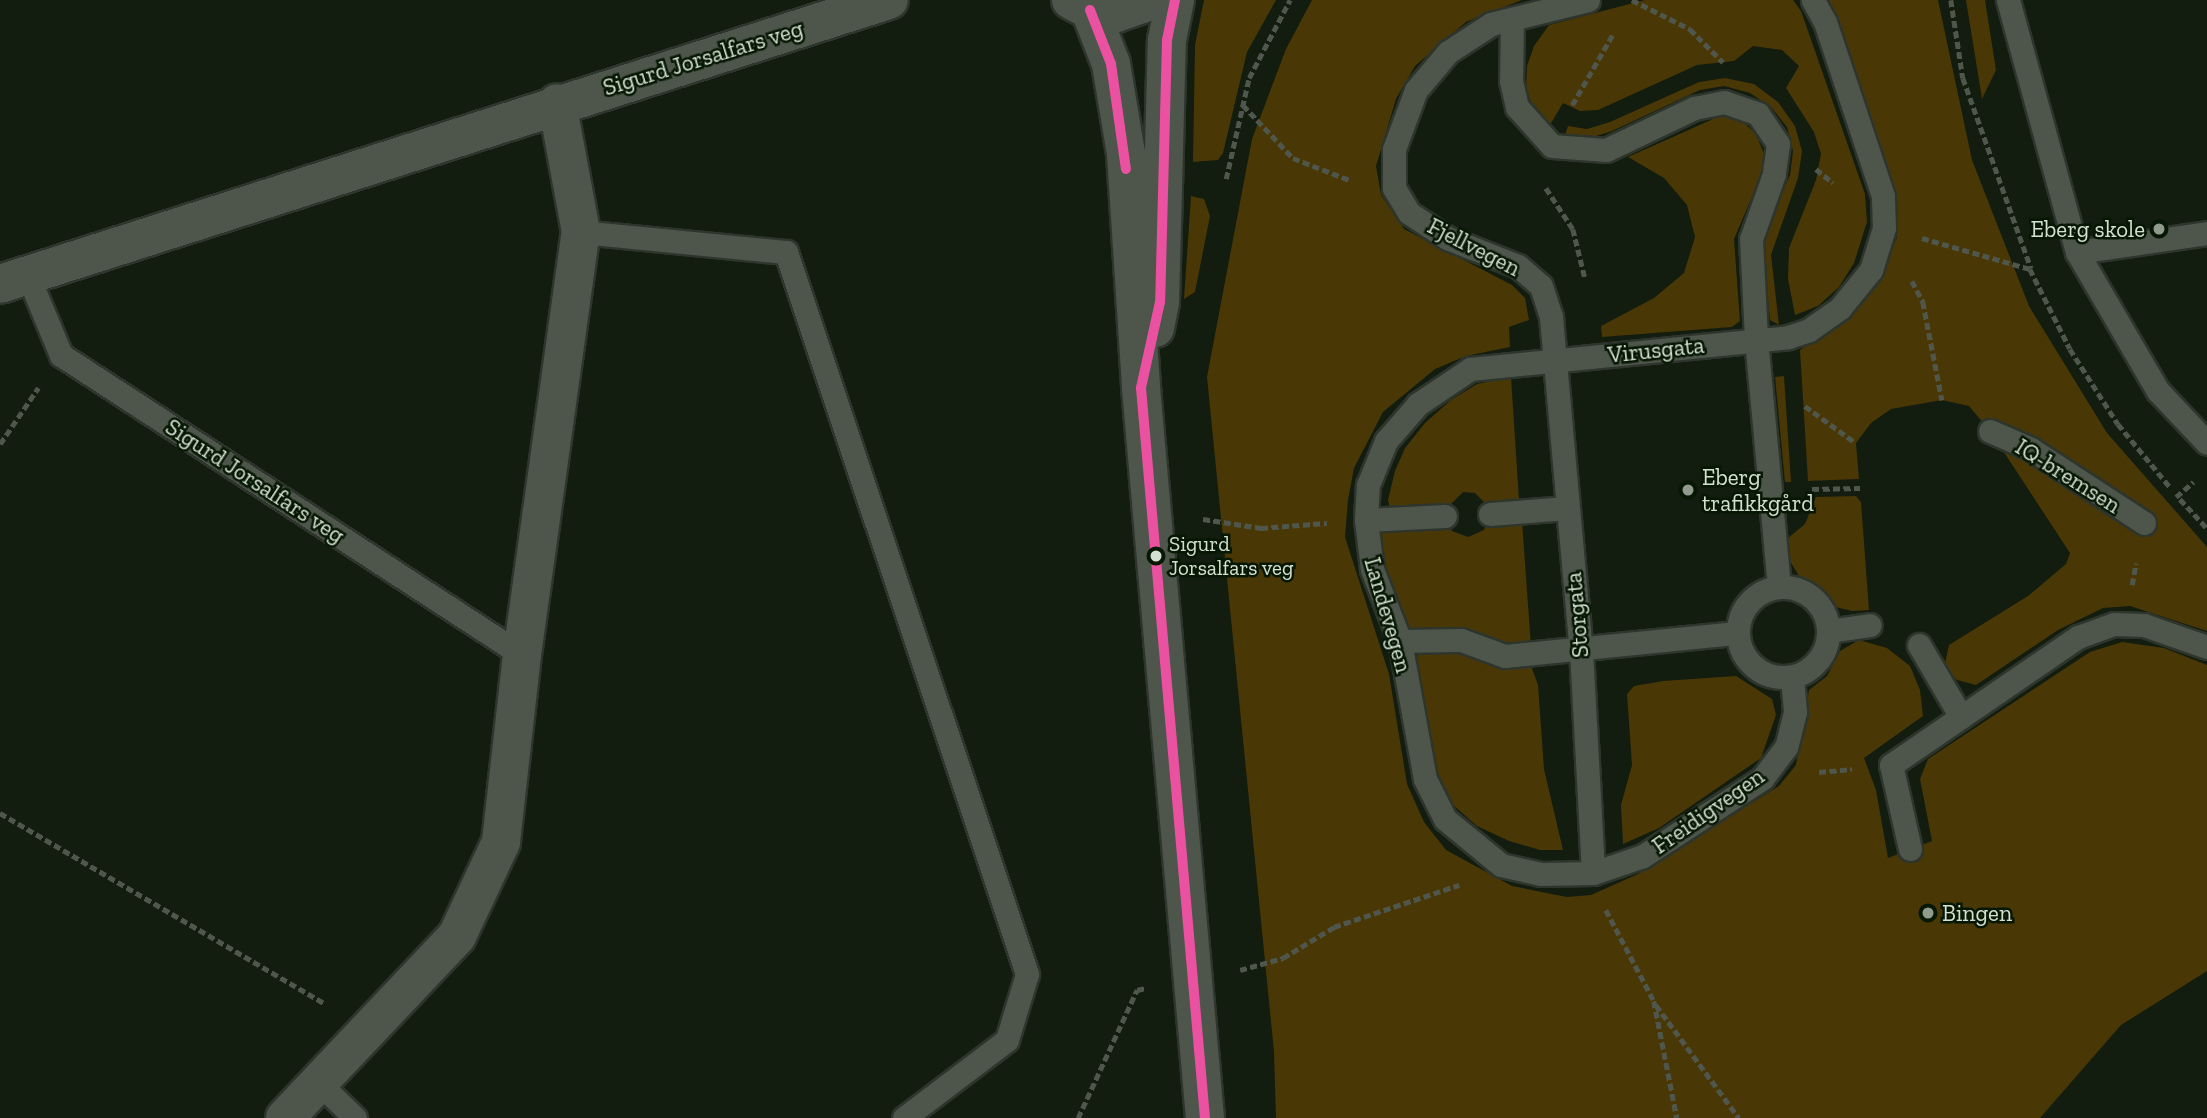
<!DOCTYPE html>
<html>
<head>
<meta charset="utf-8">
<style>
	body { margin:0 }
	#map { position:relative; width:2207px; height:1118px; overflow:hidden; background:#121c0f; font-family:"Zilla Slab",serif }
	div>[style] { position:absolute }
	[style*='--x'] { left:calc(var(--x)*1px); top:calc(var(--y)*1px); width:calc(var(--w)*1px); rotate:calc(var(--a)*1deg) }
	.green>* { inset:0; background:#493705 }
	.path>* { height:4.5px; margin-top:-2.25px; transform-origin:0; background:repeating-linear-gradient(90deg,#4f574d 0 7px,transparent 0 10.5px) }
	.roads { filter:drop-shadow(2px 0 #2e352c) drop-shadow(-2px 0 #2e352c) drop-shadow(0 2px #2e352c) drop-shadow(0 -2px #2e352c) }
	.service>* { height:23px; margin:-11.5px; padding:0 11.5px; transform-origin:11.5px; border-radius:11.5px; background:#4e554b }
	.service>.ring { margin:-11.5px; padding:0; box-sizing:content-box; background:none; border:23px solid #4e554b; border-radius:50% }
	.minor>* { height:38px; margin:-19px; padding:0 19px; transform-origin:19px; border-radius:19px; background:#4e554b }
	.secondary>* { height:38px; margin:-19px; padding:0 19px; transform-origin:19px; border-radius:19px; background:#4e554b }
	.bus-1>* { height:10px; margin:-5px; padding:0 5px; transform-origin:5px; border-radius:5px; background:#ea51a1 }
	.dots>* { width:19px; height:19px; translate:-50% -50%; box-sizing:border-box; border:4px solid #061703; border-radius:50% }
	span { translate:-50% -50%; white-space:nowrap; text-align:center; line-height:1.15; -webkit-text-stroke:5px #061703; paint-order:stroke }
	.bus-label { font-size:21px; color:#d4e0d1 }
	.left { translate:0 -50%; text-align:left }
	.street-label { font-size:23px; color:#d4e0d1 }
	.poi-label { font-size:23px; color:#d4e0d1 }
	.right { translate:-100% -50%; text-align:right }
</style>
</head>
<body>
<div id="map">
	<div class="green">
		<i style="clip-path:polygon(1204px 0,1276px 0,1247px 52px,1223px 153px,1218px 160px,1193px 162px,1195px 45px)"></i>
		<i style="clip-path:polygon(1312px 0,1522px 0,1466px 22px,1415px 66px,1396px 99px,1376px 166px,1381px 195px,1404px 229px,1512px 285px,1525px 298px,1529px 320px,1509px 327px,1510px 347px,1466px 356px,1435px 369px,1383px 412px,1354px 468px,1348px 500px,1345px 537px,1389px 674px,1407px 784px,1424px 822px,1446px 850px,1512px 886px,1567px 897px,1591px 895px,1638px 874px,1779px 786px,1796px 765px,1809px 690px,1827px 676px,1840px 651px,1859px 640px,1887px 648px,1910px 666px,1920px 690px,1923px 716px,1864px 758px,1876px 790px,1888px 858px,1932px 841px,1920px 779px,1928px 759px,2090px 652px,2122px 642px,2164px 648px,2207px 665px,2207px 971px,2121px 1025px,2040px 1118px,1276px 1118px,1274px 1052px,1207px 377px,1252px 139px,1286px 49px)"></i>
		<i style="clip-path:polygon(1645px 0,1793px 0,1801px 11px,1865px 194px,1867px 222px,1854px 263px,1839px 287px,1818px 306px,1795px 315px,1788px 279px,1789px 248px,1816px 180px,1821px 154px,1814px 132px,1786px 88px,1799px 66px,1782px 50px,1753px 46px,1734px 61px,1697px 65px,1598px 110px,1580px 111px,1563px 103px,1550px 125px,1533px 108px,1526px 88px,1527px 66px,1534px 46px,1549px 25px)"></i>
		<i style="clip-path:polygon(1826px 0,1938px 0,1972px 160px,2029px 306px,2107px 433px,2207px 547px,2207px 631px,2130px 606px,2103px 608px,2058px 630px,1976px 685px,1957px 680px,1944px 668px,1949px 645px,2028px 596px,2066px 564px,2070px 553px,1990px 431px,1969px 406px,1942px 400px,1891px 409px,1871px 423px,1856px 443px,1859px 479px,1808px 481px,1800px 350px,1858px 307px,1880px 279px,1897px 237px,1898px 212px,1877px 135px,1839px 24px)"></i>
		<i style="clip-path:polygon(1966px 0,1985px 0,1996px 70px,1982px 99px)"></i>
		<i style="clip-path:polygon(1725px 78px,1754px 84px,1778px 102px,1795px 126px,1802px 151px,1798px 178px,1771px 255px,1779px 325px,1770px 320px,1763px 252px,1765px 231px,1790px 175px,1793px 151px,1787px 127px,1771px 107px,1750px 93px,1724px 86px,1700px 90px,1612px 131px,1590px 138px,1565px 135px,1568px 126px,1587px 129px,1610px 122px,1699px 82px)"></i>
		<i style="clip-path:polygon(1722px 115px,1741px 120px,1756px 134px,1764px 154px,1760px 178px,1734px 239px,1740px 321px,1732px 327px,1602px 337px,1601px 326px,1654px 298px,1684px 273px,1695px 237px,1687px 205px,1664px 178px,1628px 157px)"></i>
		<i style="clip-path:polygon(1191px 196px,1204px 199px,1210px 216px,1195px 292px,1184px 299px)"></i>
		<i style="clip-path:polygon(1784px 376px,1791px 482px,1785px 482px,1775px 377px)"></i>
		<i style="clip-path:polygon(1511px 377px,1519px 500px,1486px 504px,1475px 493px,1463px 492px,1448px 507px,1390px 509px,1388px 500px,1395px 471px,1405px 448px,1425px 423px,1451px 400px,1477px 384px)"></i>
		<i style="clip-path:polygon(1856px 496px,1861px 502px,1869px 610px,1852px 611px,1836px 607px,1799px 576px,1790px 561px,1788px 538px,1805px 524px,1816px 497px)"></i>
		<i style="clip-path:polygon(1522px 521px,1531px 646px,1510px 648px,1411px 633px,1379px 549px,1383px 530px,1448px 522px,1452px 531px,1468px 537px,1484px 530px,1487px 522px)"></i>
		<i style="clip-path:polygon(1437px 648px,1461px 648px,1501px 665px,1531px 666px,1538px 685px,1544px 769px,1563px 850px,1540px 850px,1509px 841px,1477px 826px,1453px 805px,1436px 775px,1416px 665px,1418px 653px)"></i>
		<i style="clip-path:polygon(1736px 676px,1772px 699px,1776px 715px,1761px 758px,1659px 828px,1623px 844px,1621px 805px,1632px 765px,1627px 694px,1634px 686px,1663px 681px)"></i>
	</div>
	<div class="path">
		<i style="--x:1632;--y:0;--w:65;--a:26.6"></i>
		<i style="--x:1690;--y:29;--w:47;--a:45"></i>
		<i style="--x:1951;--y:0;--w:79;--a:81.3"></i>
		<i style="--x:1963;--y:78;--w:202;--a:70.3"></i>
		<i style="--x:1243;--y:105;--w:73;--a:46.7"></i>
		<i style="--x:1293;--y:158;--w:63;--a:21.3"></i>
		<i style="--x:1572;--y:105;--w:82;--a:-60"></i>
		<i style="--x:1816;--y:169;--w:22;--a:39"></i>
		<i style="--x:1226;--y:179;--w:104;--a:-77.2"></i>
		<i style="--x:1249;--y:78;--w:88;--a:-62.3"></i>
		<i style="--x:1546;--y:188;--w:49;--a:56.6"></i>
		<i style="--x:1573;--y:229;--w:50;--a:76.2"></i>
		<i style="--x:1922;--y:238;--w:112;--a:16"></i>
		<i style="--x:2030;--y:269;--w:89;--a:63.4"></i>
		<i style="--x:2070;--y:349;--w:89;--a:57.4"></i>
		<i style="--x:2118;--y:424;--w:82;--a:50.5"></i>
		<i style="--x:1912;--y:281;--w:24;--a:62"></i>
		<i style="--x:1923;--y:302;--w:100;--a:79"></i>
		<i style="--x:1805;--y:406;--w:63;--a:36"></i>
		<i style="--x:0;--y:444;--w:68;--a:-55.8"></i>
		<i style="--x:1812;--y:489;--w:48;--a:-1.2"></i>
		<i style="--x:2176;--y:497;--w:23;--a:-41"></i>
		<i style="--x:2180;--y:499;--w:40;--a:47"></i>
		<i style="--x:1203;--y:519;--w:59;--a:8.8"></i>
		<i style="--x:1261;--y:528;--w:66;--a:-4.3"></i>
		<i style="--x:2132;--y:585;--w:22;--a:-80"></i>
		<i style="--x:1819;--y:772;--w:33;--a:-5"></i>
		<i style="--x:0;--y:813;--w:376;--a:30.4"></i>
		<i style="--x:1606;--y:910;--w:103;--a:62.2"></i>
		<i style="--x:1654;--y:1001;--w:119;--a:78.9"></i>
		<i style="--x:1240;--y:970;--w:45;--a:-15.6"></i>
		<i style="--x:1283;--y:958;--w:60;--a:-31.3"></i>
		<i style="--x:1334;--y:927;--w:132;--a:-18.6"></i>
		<i style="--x:1656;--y:1005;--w:140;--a:53.7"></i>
		<i style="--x:1078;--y:1118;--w:141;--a:-65.3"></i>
		<i style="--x:1137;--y:990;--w:9;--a:-13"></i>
	</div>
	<div class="roads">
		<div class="service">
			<i style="--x:1588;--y:0;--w:100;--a:166.1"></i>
			<i style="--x:1491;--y:24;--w:51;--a:146.9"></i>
			<i style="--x:1448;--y:52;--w:50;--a:130.1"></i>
			<i style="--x:1416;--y:90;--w:63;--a:110.4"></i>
			<i style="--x:1394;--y:149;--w:39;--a:90"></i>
			<i style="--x:1394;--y:188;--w:29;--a:59"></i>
			<i style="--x:1409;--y:213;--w:45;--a:33.3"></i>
			<i style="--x:1447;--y:238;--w:76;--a:21.5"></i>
			<i style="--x:1518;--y:266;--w:30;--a:41"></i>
			<i style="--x:1541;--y:286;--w:33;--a:72"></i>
			<i style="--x:1551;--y:317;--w:334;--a:84.9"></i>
			<i style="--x:1581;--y:650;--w:223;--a:86.9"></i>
			<i style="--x:2008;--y:0;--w:261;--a:74.7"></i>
			<i style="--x:2077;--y:252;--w:161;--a:59.8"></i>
			<i style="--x:2158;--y:391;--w:71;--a:46.7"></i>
			<i style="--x:1512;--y:20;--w:61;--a:90.9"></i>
			<i style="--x:1511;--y:81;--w:27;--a:77"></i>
			<i style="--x:1517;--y:107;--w:52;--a:48.1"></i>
			<i style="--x:1552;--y:146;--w:54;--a:4.2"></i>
			<i style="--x:1606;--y:150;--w:98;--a:-25.5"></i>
			<i style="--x:1694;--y:108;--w:31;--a:-11"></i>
			<i style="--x:1724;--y:102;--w:36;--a:19"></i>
			<i style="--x:1758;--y:114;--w:36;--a:56"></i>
			<i style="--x:1778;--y:144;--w:30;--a:98"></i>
			<i style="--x:1774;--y:174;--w:69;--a:109.5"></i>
			<i style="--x:1751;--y:239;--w:100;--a:87.1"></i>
			<i style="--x:1756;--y:339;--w:248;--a:84.7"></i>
			<i style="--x:581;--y:232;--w:206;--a:5.6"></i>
			<i style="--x:786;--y:252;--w:761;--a:71.54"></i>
			<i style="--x:1027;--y:974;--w:69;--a:106.9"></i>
			<i style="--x:1007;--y:1040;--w:129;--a:142.9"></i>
			<i style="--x:2077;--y:252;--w:131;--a:-8.3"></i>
			<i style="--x:28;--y:276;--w:86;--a:67.3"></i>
			<i style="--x:61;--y:355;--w:550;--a:33.05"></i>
			<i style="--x:1990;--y:431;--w:45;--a:23.7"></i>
			<i style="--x:2031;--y:449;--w:135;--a:33.2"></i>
			<i style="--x:1490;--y:514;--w:77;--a:-4.5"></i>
			<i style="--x:1366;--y:520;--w:79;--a:-2.9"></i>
			<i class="ring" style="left:1738px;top:587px;width:67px;height:67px"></i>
			<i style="--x:1828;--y:631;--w:42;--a:-8.1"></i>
			<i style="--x:1400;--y:641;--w:61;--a:-0.9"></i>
			<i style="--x:1461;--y:640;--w:47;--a:20"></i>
			<i style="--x:1505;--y:656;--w:233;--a:-5.7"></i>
			<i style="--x:1919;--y:645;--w:83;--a:59.7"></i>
			<i style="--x:1792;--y:677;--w:35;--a:85"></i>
			<i style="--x:1795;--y:712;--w:36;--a:104"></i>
			<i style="--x:1786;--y:747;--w:39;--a:127"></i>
			<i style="--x:1763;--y:778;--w:143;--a:147"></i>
			<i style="--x:1643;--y:856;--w:53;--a:161.2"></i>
			<i style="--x:1593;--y:873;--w:52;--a:178.9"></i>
			<i style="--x:1541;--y:874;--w:41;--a:-167.3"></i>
			<i style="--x:1501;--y:865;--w:72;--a:-140.6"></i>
			<i style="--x:1445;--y:819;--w:45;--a:-116.6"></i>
			<i style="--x:1425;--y:779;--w:140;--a:-100.3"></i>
			<i style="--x:1400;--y:641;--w:77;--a:-111.3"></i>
			<i style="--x:1372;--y:569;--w:49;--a:-97"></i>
			<i style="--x:1366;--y:520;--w:35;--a:-87"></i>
			<i style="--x:1368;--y:485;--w:48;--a:-67.8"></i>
			<i style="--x:1386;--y:441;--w:49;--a:-49.1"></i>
			<i style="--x:1418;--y:404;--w:63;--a:-33.9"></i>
			<i style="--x:1470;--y:369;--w:320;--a:-5.7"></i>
			<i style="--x:1788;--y:337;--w:22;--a:-18"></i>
			<i style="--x:1809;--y:330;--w:38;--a:-35"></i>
			<i style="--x:1840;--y:308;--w:49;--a:-50.8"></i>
			<i style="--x:1871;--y:270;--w:44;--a:-72.8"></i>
			<i style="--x:1884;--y:228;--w:32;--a:-92"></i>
			<i style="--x:1883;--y:196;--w:183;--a:-108.4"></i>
			<i style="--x:1825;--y:22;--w:25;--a:-119"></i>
			<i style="--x:1910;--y:849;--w:86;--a:-102.7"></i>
			<i style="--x:1891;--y:765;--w:85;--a:-34.4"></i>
			<i style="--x:1961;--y:717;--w:142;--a:-34.4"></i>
			<i style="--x:2078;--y:637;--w:38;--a:-20"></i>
			<i style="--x:2114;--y:624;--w:30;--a:2"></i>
			<i style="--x:2144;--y:625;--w:67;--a:19.2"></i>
			<i style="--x:319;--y:1083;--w:50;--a:44.2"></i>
		</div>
		<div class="minor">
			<i style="--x:0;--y:284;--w:933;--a:-17.72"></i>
			<i style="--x:285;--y:1118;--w:250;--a:-46.6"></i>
			<i style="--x:457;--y:936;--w:104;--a:-64.9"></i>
			<i style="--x:501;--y:842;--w:188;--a:-83.6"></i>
			<i style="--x:522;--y:655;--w:427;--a:-82.1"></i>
			<i style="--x:581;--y:232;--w:131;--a:-100.5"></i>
		</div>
		<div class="secondary">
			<i style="--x:1071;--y:0;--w:21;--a:28"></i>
			<i style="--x:1090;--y:10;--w:26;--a:7"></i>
			<i style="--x:1116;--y:13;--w:39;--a:-19"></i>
			<i style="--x:1090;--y:10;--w:58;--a:68.7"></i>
			<i style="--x:1111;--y:64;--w:91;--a:80.5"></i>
			<i style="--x:1126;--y:154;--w:234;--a:86.3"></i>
			<i style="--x:1141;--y:388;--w:733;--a:84.99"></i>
			<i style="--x:1155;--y:328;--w:26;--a:-79"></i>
			<i style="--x:1160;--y:302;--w:262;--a:-88.5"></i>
			<i style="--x:1167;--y:40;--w:41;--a:-78.7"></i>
		</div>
	</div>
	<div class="bus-1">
		<i style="--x:1175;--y:0;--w:41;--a:101.3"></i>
		<i style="--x:1167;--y:40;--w:262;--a:91.5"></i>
		<i style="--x:1160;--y:302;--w:88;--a:102.5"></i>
		<i style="--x:1141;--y:388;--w:733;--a:84.99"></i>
		<i style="--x:1090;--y:10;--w:58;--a:68.7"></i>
		<i style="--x:1111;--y:64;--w:106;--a:81.9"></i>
	</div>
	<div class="dots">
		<i style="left:2159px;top:229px;background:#909b8d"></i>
		<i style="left:1688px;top:490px;background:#909b8d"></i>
		<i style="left:1156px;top:556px;background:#d4e0d1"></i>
		<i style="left:1928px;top:913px;background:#909b8d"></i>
	</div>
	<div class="bus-label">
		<span class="left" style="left:1169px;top:556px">Sigurd<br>Jorsalfars veg</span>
	</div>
	<div class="street-label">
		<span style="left:703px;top:58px;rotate:-17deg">Sigurd Jorsalfars veg</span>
		<span style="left:1474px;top:247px;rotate:27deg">Fjellvegen</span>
		<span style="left:1656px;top:350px;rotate:-6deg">Virusgata</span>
		<span style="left:2068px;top:476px;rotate:32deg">IQ-bremsen</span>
		<span style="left:255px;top:481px;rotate:33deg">Sigurd Jorsalfars veg</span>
		<span style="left:1388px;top:615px;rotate:74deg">Landevegen</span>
		<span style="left:1577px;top:615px;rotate:-95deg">Storgata</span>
		<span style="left:1708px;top:811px;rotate:-35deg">Freidigvegen</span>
	</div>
	<div class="poi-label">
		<span class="right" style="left:2145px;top:229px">Eberg skole</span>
		<span class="left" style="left:1702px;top:490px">Eberg<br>trafikkgård</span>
		<span class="left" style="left:1942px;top:913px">Bingen</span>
	</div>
</div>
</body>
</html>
